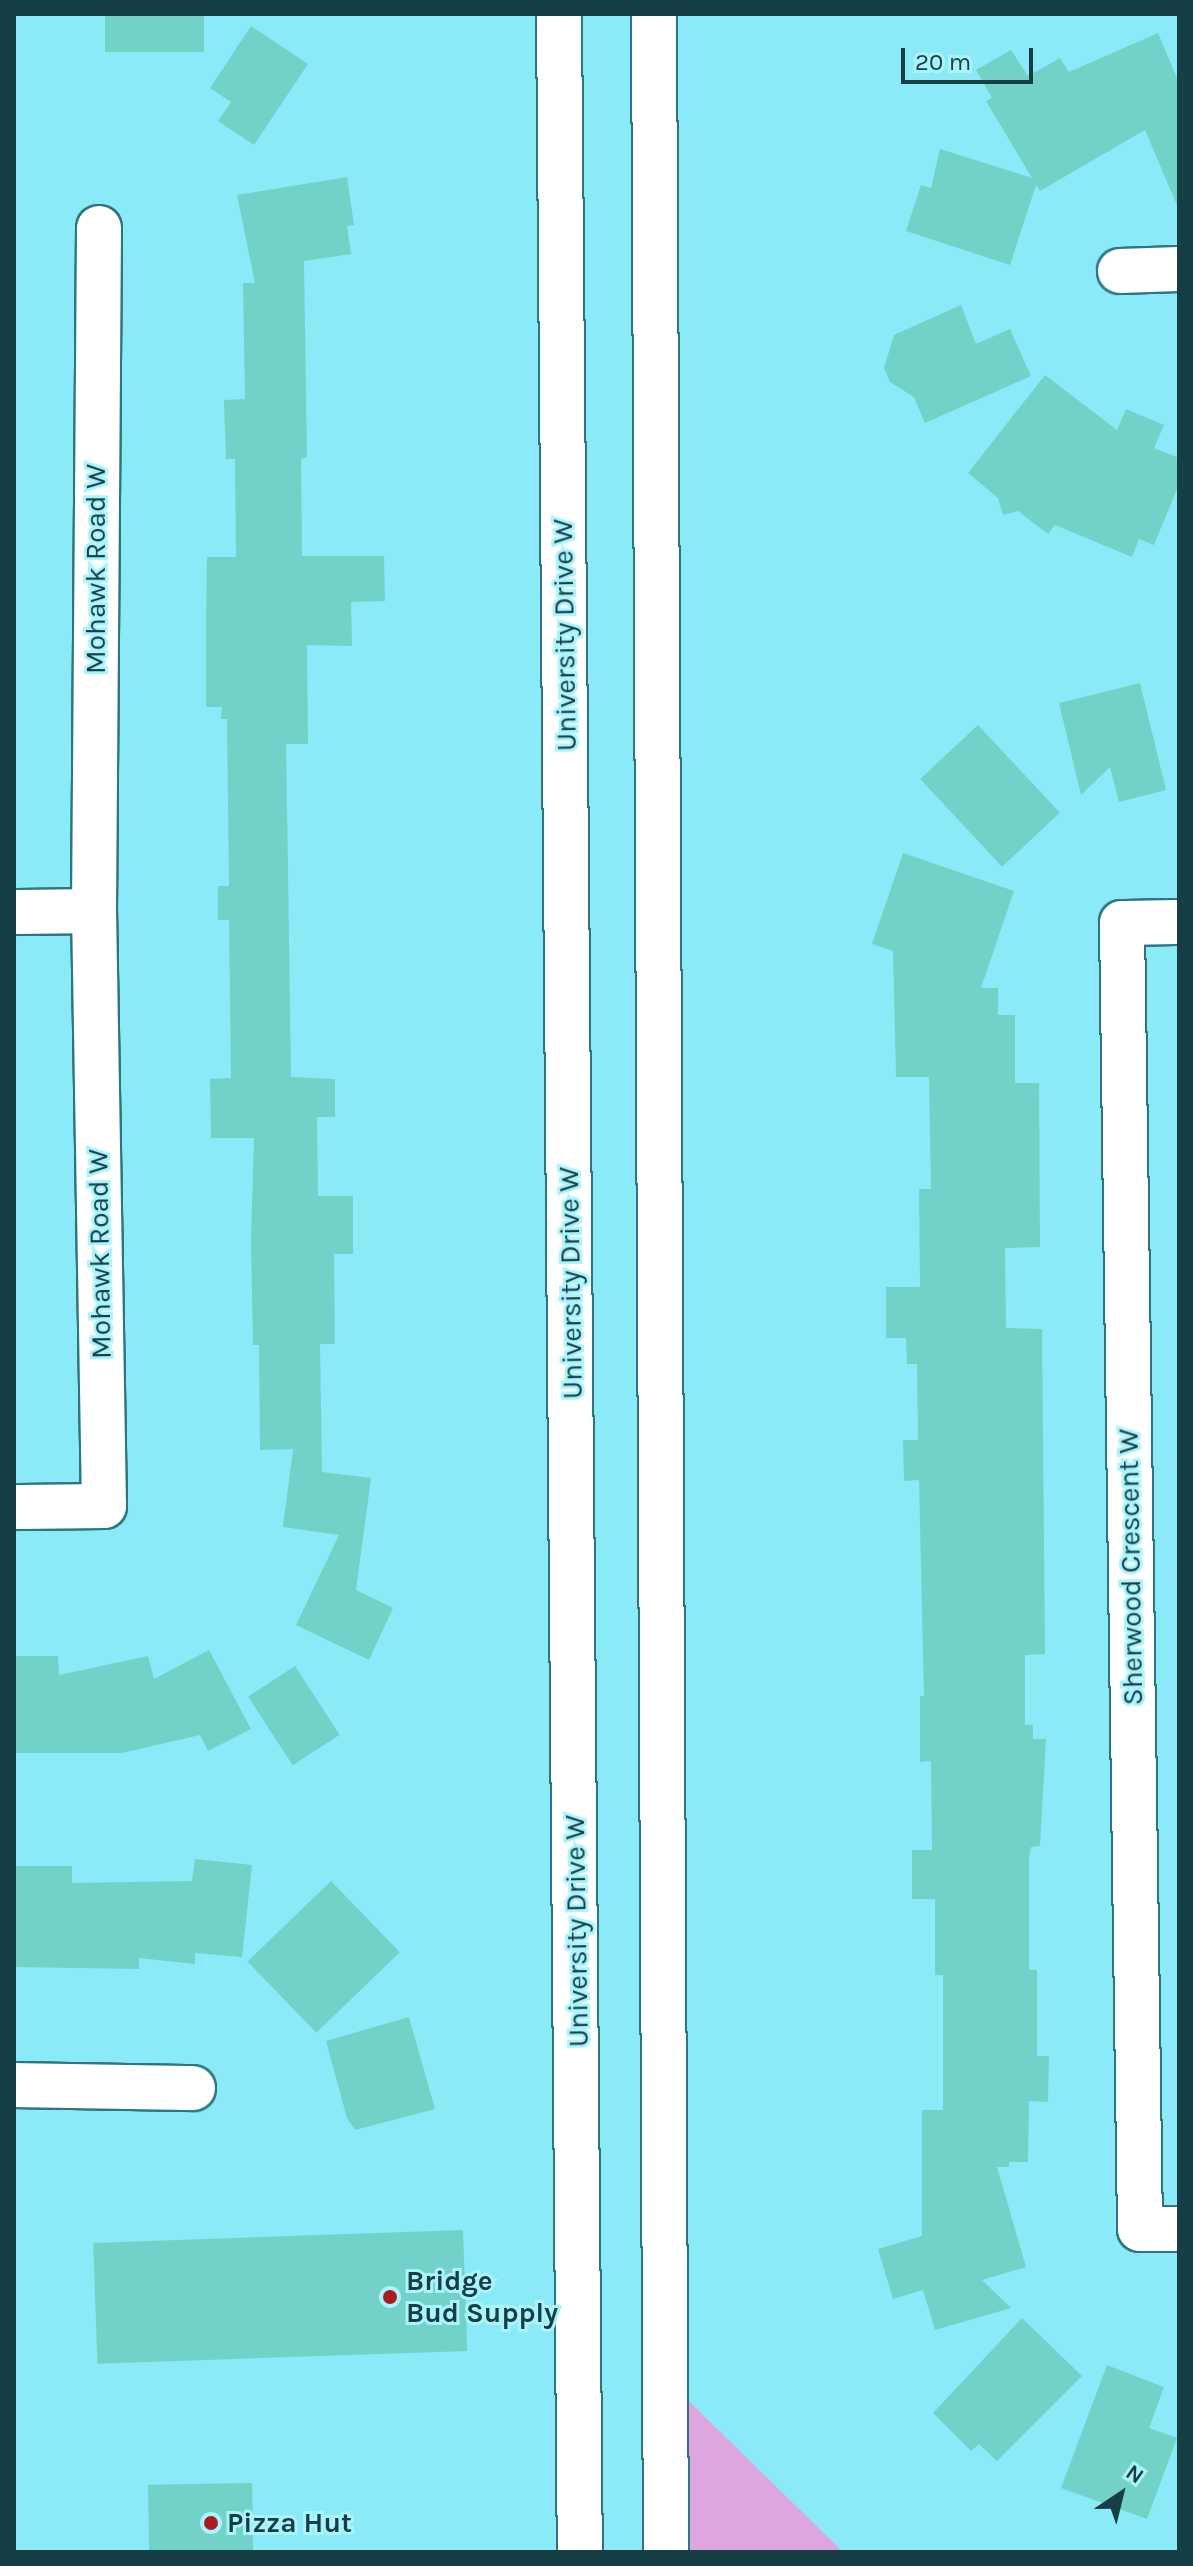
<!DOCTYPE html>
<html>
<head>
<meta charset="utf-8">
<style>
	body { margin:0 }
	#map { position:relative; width:1193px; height:2566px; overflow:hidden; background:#8aeaf7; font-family:Karla,sans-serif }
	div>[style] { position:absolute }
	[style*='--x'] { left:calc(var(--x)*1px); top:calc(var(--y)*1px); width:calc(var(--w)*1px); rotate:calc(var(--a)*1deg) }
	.green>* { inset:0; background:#dea6de }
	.building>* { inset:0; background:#72d2c7; transform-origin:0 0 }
	.roads { filter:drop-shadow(2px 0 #2b7680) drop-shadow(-2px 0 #2b7680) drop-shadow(0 2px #2b7680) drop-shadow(0 -2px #2b7680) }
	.minor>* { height:44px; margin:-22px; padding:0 22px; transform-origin:22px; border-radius:22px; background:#fff }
	.major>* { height:44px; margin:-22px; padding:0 22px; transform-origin:22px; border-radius:22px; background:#fff }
	.dots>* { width:22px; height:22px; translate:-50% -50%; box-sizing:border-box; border:4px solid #aaf4fe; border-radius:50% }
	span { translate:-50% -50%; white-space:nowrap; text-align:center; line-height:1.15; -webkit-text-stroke:6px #aaf4fe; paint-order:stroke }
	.street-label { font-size:28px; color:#153f44 }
	.poi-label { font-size:28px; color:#153f44; font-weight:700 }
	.left { translate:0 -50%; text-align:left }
	.frame { position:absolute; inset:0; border:16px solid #153f44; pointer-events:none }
	.north { position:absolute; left:1081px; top:2454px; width:80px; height:80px; -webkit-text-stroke:6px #aaf4fe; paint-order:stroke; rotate:35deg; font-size:22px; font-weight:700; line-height:32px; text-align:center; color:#153f44 }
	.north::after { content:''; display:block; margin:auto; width:28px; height:36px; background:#153f44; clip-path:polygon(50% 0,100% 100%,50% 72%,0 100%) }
	.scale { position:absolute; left:901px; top:48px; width:132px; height:36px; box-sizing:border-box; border:4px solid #153f44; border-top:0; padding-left:10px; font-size:24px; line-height:28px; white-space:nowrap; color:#153f44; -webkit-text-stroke:6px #aaf4fe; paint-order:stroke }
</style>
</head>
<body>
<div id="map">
	<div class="green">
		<i style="clip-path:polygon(664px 2377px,843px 2552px,666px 2552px)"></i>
	</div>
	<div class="building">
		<i style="left:105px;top:14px;width:99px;height:38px"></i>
		<i style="clip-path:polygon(251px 26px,308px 64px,254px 145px,218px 121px,231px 102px,210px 88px)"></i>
		<i style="clip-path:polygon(1158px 33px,1179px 83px,1179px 210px,1145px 130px,1040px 191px,1036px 185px,1010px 265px,906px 231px,921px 185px,931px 188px,940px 149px,1032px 178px,986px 101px,992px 98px,976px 70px,1011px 50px,1028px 76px,1060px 58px,1069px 72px)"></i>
		<i style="clip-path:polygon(347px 177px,354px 225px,347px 226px,351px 254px,304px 261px,307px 457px,301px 459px,302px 556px,384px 556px,385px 601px,351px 602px,352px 646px,307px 645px,308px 744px,286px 744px,288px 868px,291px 1077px,335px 1079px,335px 1117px,317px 1117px,318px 1196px,353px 1196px,353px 1254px,334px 1254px,335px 1344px,320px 1344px,322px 1472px,371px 1478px,356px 1590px,393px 1608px,369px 1660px,296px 1625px,339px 1535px,283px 1527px,293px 1449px,260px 1450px,259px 1345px,253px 1345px,251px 1239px,254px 1138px,211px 1138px,210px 1079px,231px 1078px,229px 920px,218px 920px,218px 886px,229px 886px,227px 719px,221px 719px,222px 707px,206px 707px,206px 625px,207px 557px,236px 557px,235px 459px,226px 459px,224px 400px,245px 399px,243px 283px,255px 283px,237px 195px)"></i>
		<i style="clip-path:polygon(961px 305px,976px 344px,1010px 329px,1031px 376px,925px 423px,914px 397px,890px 382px,884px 368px,894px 335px)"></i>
		<i style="clip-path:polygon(1045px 375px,1117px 430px,1126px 409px,1164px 425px,1154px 448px,1179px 458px,1179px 484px,1154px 545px,1139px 539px,1132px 557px,1055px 525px,1048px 534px,1018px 511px,1003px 515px,998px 498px,968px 473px)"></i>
		<i style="clip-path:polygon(1140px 683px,1166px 790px,1119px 802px,1110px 767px,1081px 795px,1059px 703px)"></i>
		<i style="left:978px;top:725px;width:120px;height:79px;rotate:47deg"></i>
		<i style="clip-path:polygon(903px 853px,1014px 891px,981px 988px,998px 988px,998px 1015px,1015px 1015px,1015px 1083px,1039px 1083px,1040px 1247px,1005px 1248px,1006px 1328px,1042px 1329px,1045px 1654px,1025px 1655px,1025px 1725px,1033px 1725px,1033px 1739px,1046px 1739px,1040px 1846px,1031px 1847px,1029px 1858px,1029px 1970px,1037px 1970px,1037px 2056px,1049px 2056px,1048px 2102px,1029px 2101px,1028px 2162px,1009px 2162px,1009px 2167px,997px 2167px,1026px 2267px,982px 2280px,1011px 2308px,935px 2330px,923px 2290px,893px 2299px,878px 2249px,922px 2236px,922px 2110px,943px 2110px,943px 1975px,935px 1975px,935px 1899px,912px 1899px,912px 1850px,932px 1850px,931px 1761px,920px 1762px,920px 1696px,924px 1696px,919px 1480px,904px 1481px,903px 1440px,918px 1440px,917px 1364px,907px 1364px,906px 1338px,886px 1338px,886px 1287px,920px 1287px,919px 1189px,931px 1189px,929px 1077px,896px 1077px,893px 951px,872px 944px)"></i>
		<i style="clip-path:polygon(209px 1650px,251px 1729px,208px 1751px,200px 1735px,122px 1753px,16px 1753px,15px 1656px,58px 1656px,59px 1675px,148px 1656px,154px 1679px)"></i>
		<i style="left:295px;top:1666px;width:82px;height:56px;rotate:57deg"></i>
		<i style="clip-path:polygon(195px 1859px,252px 1865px,242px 1957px,195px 1953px,195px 1964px,139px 1958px,139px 1969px,15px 1967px,14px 1866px,72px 1866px,72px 1883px,192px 1881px)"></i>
		<i style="left:331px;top:1881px;width:99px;height:116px;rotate:46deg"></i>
		<i style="clip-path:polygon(409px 2017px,435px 2109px,355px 2130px,347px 2118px,326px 2041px)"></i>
		<i style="left:463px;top:2230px;width:121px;height:370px;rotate:88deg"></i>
		<i style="clip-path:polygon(1022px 2318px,1082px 2376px,997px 2461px,979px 2444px,971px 2451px,933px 2413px)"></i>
		<i style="clip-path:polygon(1107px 2365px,1164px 2387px,1149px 2428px,1177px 2438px,1147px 2519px,1061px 2488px)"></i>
		<i style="left:252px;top:2483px;width:69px;height:104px;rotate:89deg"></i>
	</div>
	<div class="roads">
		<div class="minor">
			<i style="--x:1120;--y:271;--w:59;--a:-1.9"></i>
			<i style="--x:14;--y:912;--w:80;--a:-0.7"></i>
			<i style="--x:1179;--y:922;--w:57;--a:179"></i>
			<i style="--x:1122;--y:923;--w:1306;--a:89.21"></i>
			<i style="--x:1140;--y:2229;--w:39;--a:0"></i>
			<i style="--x:14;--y:1507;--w:90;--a:-0.6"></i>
			<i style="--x:104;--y:1506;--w:595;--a:-90.96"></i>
			<i style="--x:94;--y:911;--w:683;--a:-89.58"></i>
			<i style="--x:14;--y:2085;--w:179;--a:1"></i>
		</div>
		<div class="major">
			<i style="--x:559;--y:14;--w:2538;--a:89.53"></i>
			<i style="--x:654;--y:14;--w:2538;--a:89.73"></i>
		</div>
	</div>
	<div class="dots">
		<i style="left:390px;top:2297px;background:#ad1b1f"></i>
		<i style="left:211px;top:2523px;background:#ad1b1f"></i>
	</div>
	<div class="street-label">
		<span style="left:96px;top:569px;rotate:-90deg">Mohawk Road W</span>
		<span style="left:565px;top:635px;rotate:-91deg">University Drive W</span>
		<span style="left:100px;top:1254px;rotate:-91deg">Mohawk Road W</span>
		<span style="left:571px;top:1283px;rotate:-91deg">University Drive W</span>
		<span style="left:1131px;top:1567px;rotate:-91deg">Sherwood Crescent W</span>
		<span style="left:577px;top:1931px;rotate:-91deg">University Drive W</span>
	</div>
	<div class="poi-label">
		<span class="left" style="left:406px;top:2297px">Bridge<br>Bud Supply</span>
		<span class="left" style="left:227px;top:2523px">Pizza Hut</span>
	</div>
	<div class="frame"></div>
	<div class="north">N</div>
	<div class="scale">20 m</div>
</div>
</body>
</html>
